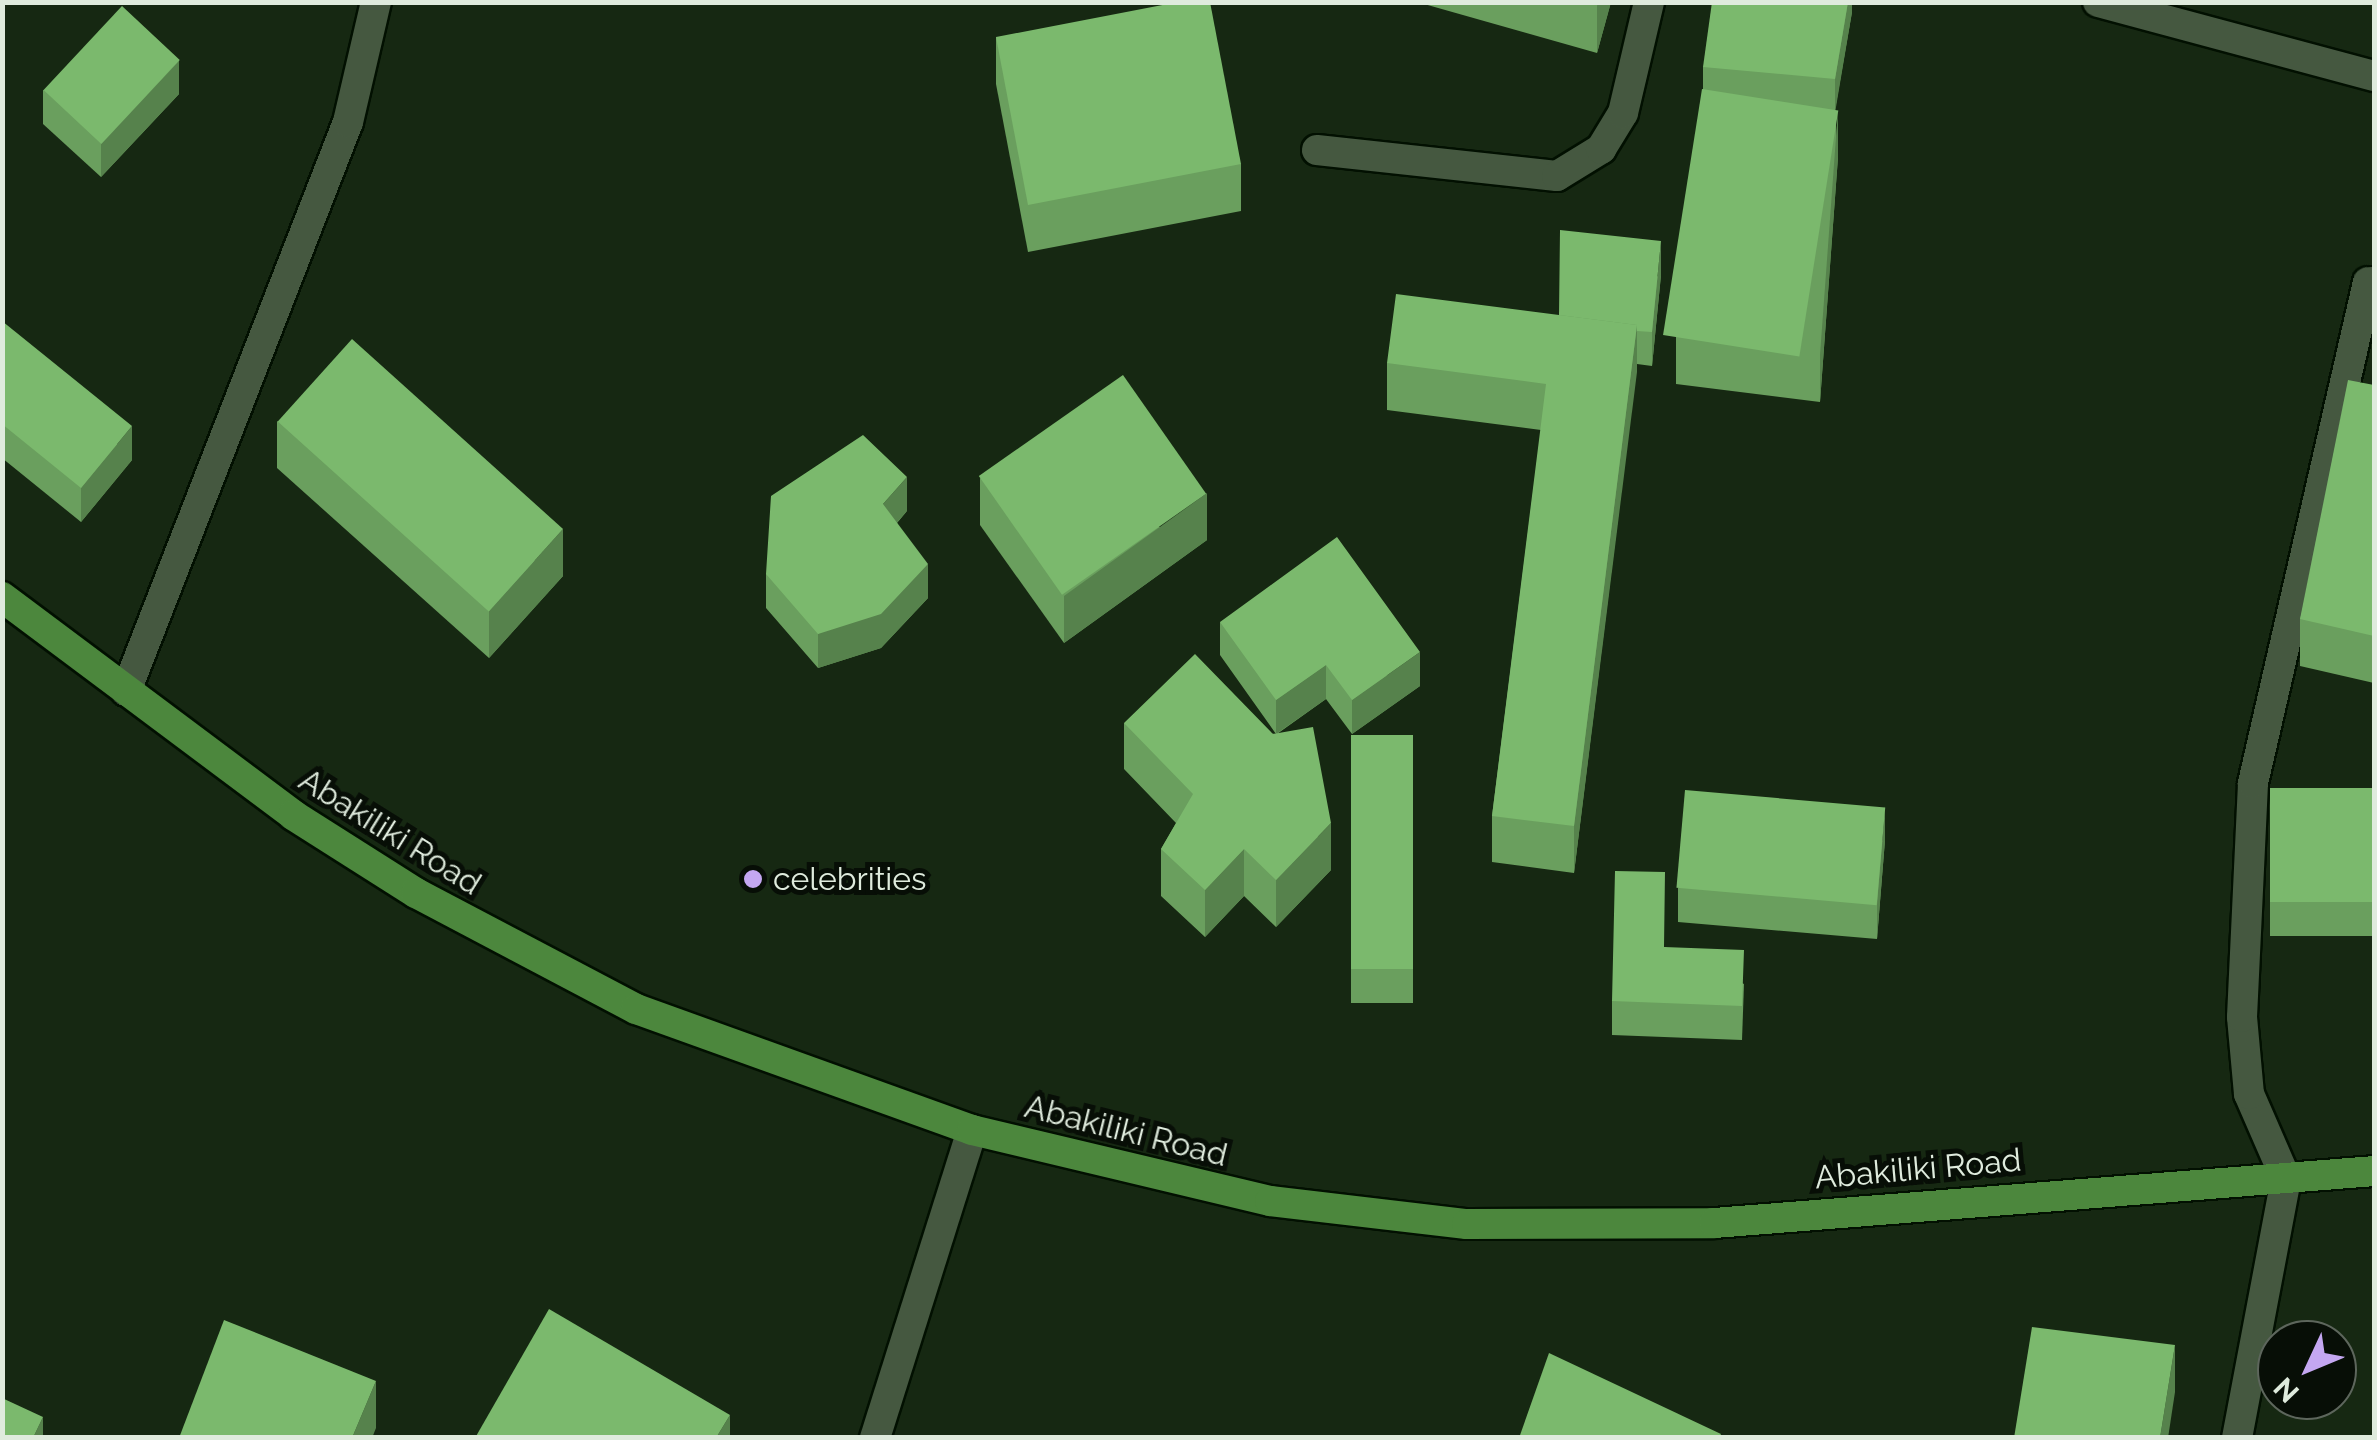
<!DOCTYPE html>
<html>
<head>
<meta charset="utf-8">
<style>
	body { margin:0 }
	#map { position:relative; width:2377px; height:1440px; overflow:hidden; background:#162812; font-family:Raleway,sans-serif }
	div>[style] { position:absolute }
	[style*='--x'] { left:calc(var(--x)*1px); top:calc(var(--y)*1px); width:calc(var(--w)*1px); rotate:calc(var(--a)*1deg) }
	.roads { filter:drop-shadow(2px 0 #021001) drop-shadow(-2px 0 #021001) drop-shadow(0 2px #021001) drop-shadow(0 -2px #021001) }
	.minor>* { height:30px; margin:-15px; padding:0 15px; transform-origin:15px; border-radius:15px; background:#455840 }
	.major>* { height:30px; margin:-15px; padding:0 15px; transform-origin:15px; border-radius:15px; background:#4c873d }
	.wall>* { inset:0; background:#6a9f5e; transform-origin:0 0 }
	.shaded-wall>* { inset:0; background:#56824c }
	.building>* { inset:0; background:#7bb96d; transform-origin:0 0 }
	.dots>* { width:28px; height:28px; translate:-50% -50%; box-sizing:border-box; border:5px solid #070e06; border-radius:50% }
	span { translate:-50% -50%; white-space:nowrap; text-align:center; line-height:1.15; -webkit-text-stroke:10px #070e06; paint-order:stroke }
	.street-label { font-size:32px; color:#dfebdd }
	.poi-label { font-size:32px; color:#dfebdd }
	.left { translate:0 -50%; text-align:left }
	.frame { position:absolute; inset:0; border:5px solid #dfebdd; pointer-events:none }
	.north { position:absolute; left:2257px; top:1320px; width:100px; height:100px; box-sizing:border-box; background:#070e06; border:2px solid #5d665c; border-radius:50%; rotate:226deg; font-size:28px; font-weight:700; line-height:40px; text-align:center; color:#dfebdd }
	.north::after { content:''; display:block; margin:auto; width:35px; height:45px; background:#c4a7f1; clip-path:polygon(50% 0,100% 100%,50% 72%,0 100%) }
</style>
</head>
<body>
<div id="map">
	<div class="roads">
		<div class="minor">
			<i style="--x:2098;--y:2;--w:286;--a:15"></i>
			<i style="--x:1317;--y:150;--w:241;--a:6.2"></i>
			<i style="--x:1557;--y:176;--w:52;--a:-31.5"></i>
			<i style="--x:1601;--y:149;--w:42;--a:-58.6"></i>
			<i style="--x:1623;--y:113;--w:114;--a:-76.8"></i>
			<i style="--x:126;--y:691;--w:611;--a:-68.69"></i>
			<i style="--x:348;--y:122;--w:123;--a:-76.9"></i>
			<i style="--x:875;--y:1438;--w:323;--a:-72.5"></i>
			<i style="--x:2237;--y:1438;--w:264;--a:-79.3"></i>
			<i style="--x:2286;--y:1179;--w:93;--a:-113.5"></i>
			<i style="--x:2249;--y:1094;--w:77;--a:-95.2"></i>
			<i style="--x:2242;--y:1017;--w:234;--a:-87.3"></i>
			<i style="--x:2253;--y:783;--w:514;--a:-77.07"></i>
		</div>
		<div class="major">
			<i style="--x:2;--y:597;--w:364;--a:36.8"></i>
			<i style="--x:293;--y:815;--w:146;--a:32.4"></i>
			<i style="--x:416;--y:893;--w:249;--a:27.8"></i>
			<i style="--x:636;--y:1009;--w:357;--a:19.8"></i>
			<i style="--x:972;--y:1130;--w:306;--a:13.4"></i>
			<i style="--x:1270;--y:1201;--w:198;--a:6.7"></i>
			<i style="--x:1467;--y:1224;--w:247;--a:-0.2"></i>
			<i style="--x:1714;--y:1223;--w:662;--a:-4.5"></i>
		</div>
	</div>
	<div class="wall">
		<i style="clip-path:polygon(1417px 2px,1611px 2px,1597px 53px)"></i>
		<i style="clip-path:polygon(1852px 2px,1852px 12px,1835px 110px,1838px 157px,1820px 402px,1676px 384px,1676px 337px,1703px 89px,1703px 67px)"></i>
		<i style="clip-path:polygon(996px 37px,1241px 164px,1241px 211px,1028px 252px,996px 84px)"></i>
		<i style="clip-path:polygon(43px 90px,179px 94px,101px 177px,43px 124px)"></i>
		<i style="clip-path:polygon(1661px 275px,1652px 366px,1637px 364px,1574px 873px,1492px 862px,1492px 816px,1541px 430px,1387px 410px,1387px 363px,1559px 315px)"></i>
		<i style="clip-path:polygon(2px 321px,132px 460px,81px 522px,2px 458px)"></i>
		<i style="clip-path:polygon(2374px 385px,2374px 683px,2300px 666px,2300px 619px)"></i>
		<i style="clip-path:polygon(277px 421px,563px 576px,489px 658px,277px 468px)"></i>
		<i style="clip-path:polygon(980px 478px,1207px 540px,1064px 643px,980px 525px)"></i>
		<i style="clip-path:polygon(907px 511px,897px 523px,928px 598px,881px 648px,818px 668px,766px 608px,766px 574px)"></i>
		<i style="clip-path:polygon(1220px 622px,1420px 686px,1352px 734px,1326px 699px,1277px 734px,1331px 870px,1276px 927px,1244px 896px,1205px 937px,1161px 896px,1161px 849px,1176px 823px,1124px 769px,1124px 723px,1276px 734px,1220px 655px)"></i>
		<i style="left:1351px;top:735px;width:62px;height:268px"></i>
		<i style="left:2374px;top:788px;width:148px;height:104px;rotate:90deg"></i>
		<i style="clip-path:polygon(1885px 840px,1877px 939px,1678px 922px,1678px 888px)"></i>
		<i style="clip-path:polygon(1665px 947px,1744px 984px,1742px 1040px,1612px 1035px,1612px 1001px)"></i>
	</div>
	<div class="shaded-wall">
		<i style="clip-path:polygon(1598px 2px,1611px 2px,1597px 53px,1597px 6px)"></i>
		<i style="clip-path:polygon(1848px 2px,1852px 2px,1852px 12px,1835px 113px,1835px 79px)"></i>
		<i style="clip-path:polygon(179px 60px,179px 94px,101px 177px,101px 143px)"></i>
		<i style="clip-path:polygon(1838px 110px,1838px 157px,1820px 402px,1820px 355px)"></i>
		<i style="clip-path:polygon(1661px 241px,1661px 275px,1652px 366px,1652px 332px)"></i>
		<i style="clip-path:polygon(1637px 325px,1637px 372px,1574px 873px,1574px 826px)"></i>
		<i style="clip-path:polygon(132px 426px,132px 460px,81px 522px,81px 488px)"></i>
		<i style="clip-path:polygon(907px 477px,907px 511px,883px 538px,883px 504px)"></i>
		<i style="clip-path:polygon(1207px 493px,1207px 540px,1064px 643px,1064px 596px)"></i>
		<i style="clip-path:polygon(563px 529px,563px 576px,489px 658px,489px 611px)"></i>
		<i style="clip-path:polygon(928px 564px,928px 598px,881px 648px,818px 668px,818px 634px)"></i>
		<i style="clip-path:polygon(1420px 652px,1420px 686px,1352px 734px,1352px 700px)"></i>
		<i style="clip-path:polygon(1326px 665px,1326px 699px,1276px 734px,1276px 700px)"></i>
		<i style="clip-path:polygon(1885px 806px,1885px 840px,1877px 939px,1877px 905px)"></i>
		<i style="clip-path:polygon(1331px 823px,1331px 870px,1276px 927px,1276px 880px)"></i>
		<i style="clip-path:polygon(1244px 849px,1244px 896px,1205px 937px,1205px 890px)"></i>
		<i style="clip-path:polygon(2175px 1345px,2175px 1392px,2168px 1438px,2160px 1438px)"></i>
		<i style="clip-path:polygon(376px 1381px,376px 1428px,372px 1438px,352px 1438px)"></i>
		<i style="clip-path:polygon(730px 1415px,730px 1438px,716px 1438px)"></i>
		<i style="clip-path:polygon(43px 1417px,43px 1438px,33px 1438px)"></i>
	</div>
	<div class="building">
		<i style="clip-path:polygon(1178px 2px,1210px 2px,1241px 164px,1028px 205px,996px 37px)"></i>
		<i style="clip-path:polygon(1712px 2px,1848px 2px,1835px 79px,1703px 67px)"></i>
		<i style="left:122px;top:6px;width:79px;height:115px;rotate:43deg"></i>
		<i style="left:1702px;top:89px;width:138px;height:249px;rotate:9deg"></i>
		<i style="clip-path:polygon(1560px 230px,1661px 241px,1652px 332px,1637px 331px,1637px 325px,1559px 315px)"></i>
		<i style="clip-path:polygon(1396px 294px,1637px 325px,1574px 826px,1492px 816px,1546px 384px,1387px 363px)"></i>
		<i style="clip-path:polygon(2px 321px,132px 426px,81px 488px,2px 424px)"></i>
		<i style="left:352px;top:339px;width:284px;height:111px;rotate:42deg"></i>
		<i style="left:1123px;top:375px;width:145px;height:176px;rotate:55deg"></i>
		<i style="clip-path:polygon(2348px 380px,2374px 385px,2374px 636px,2300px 619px)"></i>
		<i style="clip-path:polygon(863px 435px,907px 477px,883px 504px,928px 564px,881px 614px,818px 634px,766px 574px,771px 496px)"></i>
		<i style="clip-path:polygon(1337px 537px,1420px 652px,1352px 700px,1326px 665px,1276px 700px,1220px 622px)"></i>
		<i style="clip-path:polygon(1195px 654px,1273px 734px,1313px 727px,1331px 823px,1276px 880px,1244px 849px,1205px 890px,1161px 849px,1193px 794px,1124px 723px)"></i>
		<i style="left:1351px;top:735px;width:62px;height:234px"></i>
		<i style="left:2374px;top:788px;width:114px;height:104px;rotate:90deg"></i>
		<i style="left:1685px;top:790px;width:201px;height:98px;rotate:5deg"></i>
		<i style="clip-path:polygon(1615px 871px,1665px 872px,1664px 947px,1744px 950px,1742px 1006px,1612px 1001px)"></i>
		<i style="clip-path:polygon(549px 1309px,730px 1415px,716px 1438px,475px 1438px)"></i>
		<i style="clip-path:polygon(224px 1320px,376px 1381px,352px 1438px,179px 1438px)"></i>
		<i style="clip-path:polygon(2032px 1327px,2175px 1345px,2160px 1438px,2014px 1438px)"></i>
		<i style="clip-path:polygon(1549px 1353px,1721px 1434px,1719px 1438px,1519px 1438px)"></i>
		<i style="clip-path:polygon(2px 1398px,43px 1417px,33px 1438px,2px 1438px)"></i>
	</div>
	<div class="dots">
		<i style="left:753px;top:879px;background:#c4a7f1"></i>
	</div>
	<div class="street-label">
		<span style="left:390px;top:832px;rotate:32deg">Abakiliki Road</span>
		<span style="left:1126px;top:1131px;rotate:14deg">Abakiliki Road</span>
		<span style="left:1918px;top:1169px;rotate:-5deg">Abakiliki Road</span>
	</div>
	<div class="poi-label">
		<span class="left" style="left:773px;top:879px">celebrities</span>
	</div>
	<div class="frame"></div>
	<div class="north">N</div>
</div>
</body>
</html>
